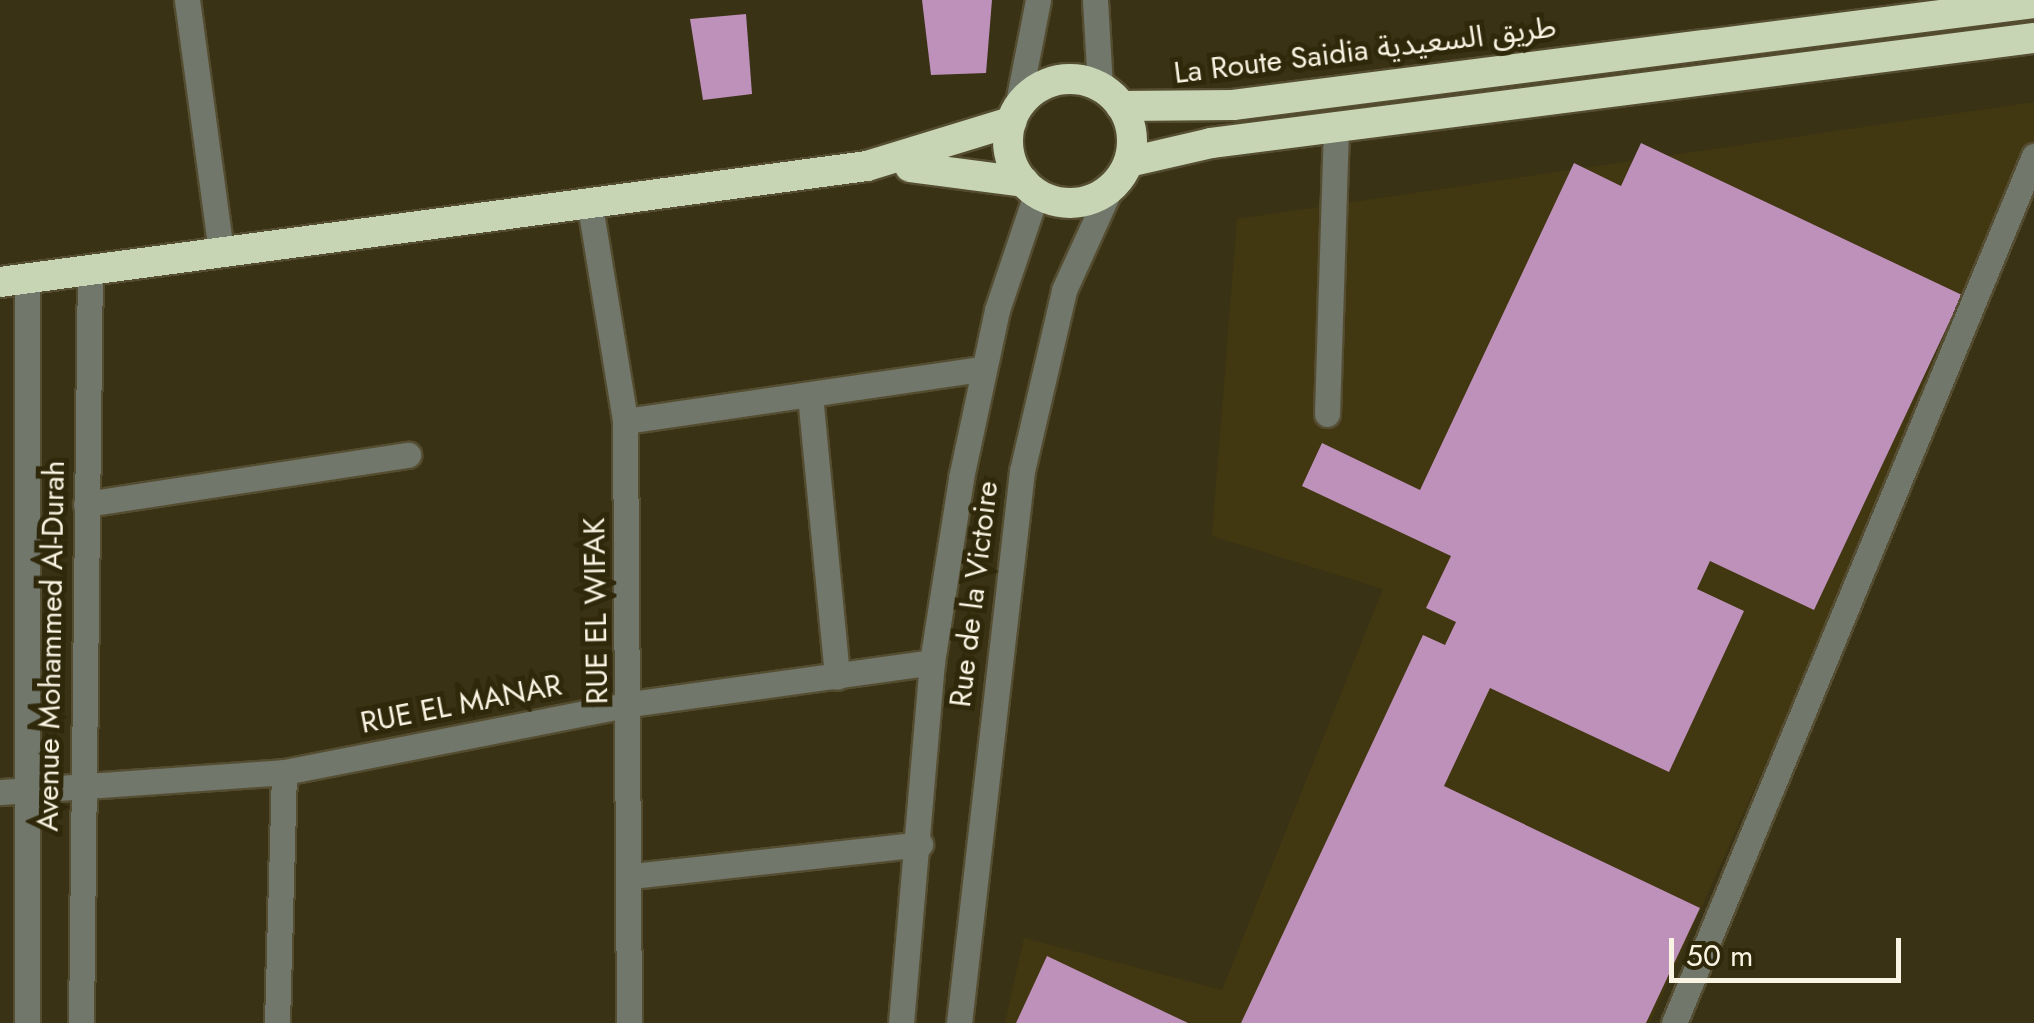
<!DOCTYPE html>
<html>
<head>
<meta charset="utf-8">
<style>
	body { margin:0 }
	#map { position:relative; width:2034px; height:1023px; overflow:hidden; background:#3a3214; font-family:Jost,"Noto Sans Arabic",sans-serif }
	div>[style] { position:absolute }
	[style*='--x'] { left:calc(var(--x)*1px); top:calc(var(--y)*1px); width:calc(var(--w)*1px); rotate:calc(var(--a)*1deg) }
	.built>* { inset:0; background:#413711 }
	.building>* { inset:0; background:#be91bb }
	.roads { filter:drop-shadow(2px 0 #554d31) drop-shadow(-2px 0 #554d31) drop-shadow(0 2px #554d31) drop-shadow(0 -2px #554d31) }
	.minor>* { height:25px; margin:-12.5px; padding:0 12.5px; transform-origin:12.5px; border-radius:12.5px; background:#71776a }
	.highway>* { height:30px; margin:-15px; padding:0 15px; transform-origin:15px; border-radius:15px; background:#c7d5b4 }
	.highway>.ring { margin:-15px; padding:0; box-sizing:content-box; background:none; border:30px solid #c7d5b4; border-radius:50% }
	span { translate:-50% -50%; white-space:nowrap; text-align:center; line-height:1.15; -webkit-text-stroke:10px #30280a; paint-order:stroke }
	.street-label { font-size:30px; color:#f9f4e3 }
	.scale { position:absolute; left:1669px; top:938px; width:232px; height:45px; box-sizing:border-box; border:5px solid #f9f4e3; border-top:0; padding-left:12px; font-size:30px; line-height:35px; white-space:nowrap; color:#f9f4e3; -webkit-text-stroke:8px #30280a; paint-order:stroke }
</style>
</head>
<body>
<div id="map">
	<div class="built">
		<i style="clip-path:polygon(2034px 102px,2034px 162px,1650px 1023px,1005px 1023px,1024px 938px,1222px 990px,1383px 589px,1212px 536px,1237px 219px)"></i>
	</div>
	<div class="building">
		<i style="clip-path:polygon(922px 0,992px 0,986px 73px,931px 75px)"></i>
		<i style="clip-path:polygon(746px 14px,752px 94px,703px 100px,690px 19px)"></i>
		<i style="clip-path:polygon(1641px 143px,1962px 295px,1814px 610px,1710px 561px,1697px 589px,1744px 611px,1669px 772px,1490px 688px,1444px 786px,1700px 908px,1646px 1023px,1241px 1023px,1423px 635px,1445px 645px,1456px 622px,1426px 608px,1451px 556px,1302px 486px,1322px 443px,1420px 490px,1574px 163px,1621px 186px)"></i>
		<i style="clip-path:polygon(1047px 956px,1188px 1023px,1016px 1023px)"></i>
	</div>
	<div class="roads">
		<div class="minor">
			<i style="--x:187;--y:0;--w:254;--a:82.3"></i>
			<i style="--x:1095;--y:0;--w:87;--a:86.7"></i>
			<i style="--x:1017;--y:108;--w:110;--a:-79"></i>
			<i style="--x:589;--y:200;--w:224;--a:80.7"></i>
			<i style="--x:625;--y:421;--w:602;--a:89.62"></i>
			<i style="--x:27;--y:279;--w:744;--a:90"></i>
			<i style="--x:810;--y:395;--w:283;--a:84.5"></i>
			<i style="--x:1327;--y:414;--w:287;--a:-88.2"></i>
			<i style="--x:625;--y:421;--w:360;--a:-8.3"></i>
			<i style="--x:86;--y:504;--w:326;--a:-8.7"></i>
			<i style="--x:0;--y:792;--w:285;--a:-4"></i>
			<i style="--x:284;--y:772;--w:354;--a:-11.1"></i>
			<i style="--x:631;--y:704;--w:304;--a:-7.9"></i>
			<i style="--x:632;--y:876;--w:290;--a:-6.3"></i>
			<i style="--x:81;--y:1023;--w:753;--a:-89.32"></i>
			<i style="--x:277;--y:1023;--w:251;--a:-88.4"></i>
			<i style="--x:901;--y:1023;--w:362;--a:-85.1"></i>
			<i style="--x:932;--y:662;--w:186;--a:-81"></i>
			<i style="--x:961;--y:478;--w:172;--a:-77.9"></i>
			<i style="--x:997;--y:310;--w:125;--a:-71.3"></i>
			<i style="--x:959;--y:1023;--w:556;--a:-83.49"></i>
			<i style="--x:1022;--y:471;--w:186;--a:-76.9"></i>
			<i style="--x:1064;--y:290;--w:113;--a:-65.5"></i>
			<i style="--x:1674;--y:1023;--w:939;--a:-67.45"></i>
		</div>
		<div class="highway">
			<i class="ring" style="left:1008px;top:79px;width:94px;height:94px"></i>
			<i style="--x:1121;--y:106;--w:112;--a:-0.5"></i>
			<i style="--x:1233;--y:105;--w:807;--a:-7.26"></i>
			<i style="--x:1129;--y:162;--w:84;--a:-13"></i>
			<i style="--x:1211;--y:143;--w:830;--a:-7.27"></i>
			<i style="--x:910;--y:167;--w:115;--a:7.5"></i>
			<i style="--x:0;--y:282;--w:875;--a:-7.62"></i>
			<i style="--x:867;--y:166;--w:151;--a:-17"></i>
		</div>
	</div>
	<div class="street-label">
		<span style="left:1365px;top:50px;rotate:-7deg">La Route Saidia طريق السعيدية</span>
		<span style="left:974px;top:594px;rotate:-83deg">Rue de la Victoire</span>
		<span style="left:596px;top:611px;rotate:-91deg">RUE EL WIFAK</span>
		<span style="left:51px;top:646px;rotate:-89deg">Avenue Mohammed Al-Durah</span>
		<span style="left:461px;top:704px;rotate:-11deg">RUE EL MANAR</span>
	</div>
	<div class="scale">50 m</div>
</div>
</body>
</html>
